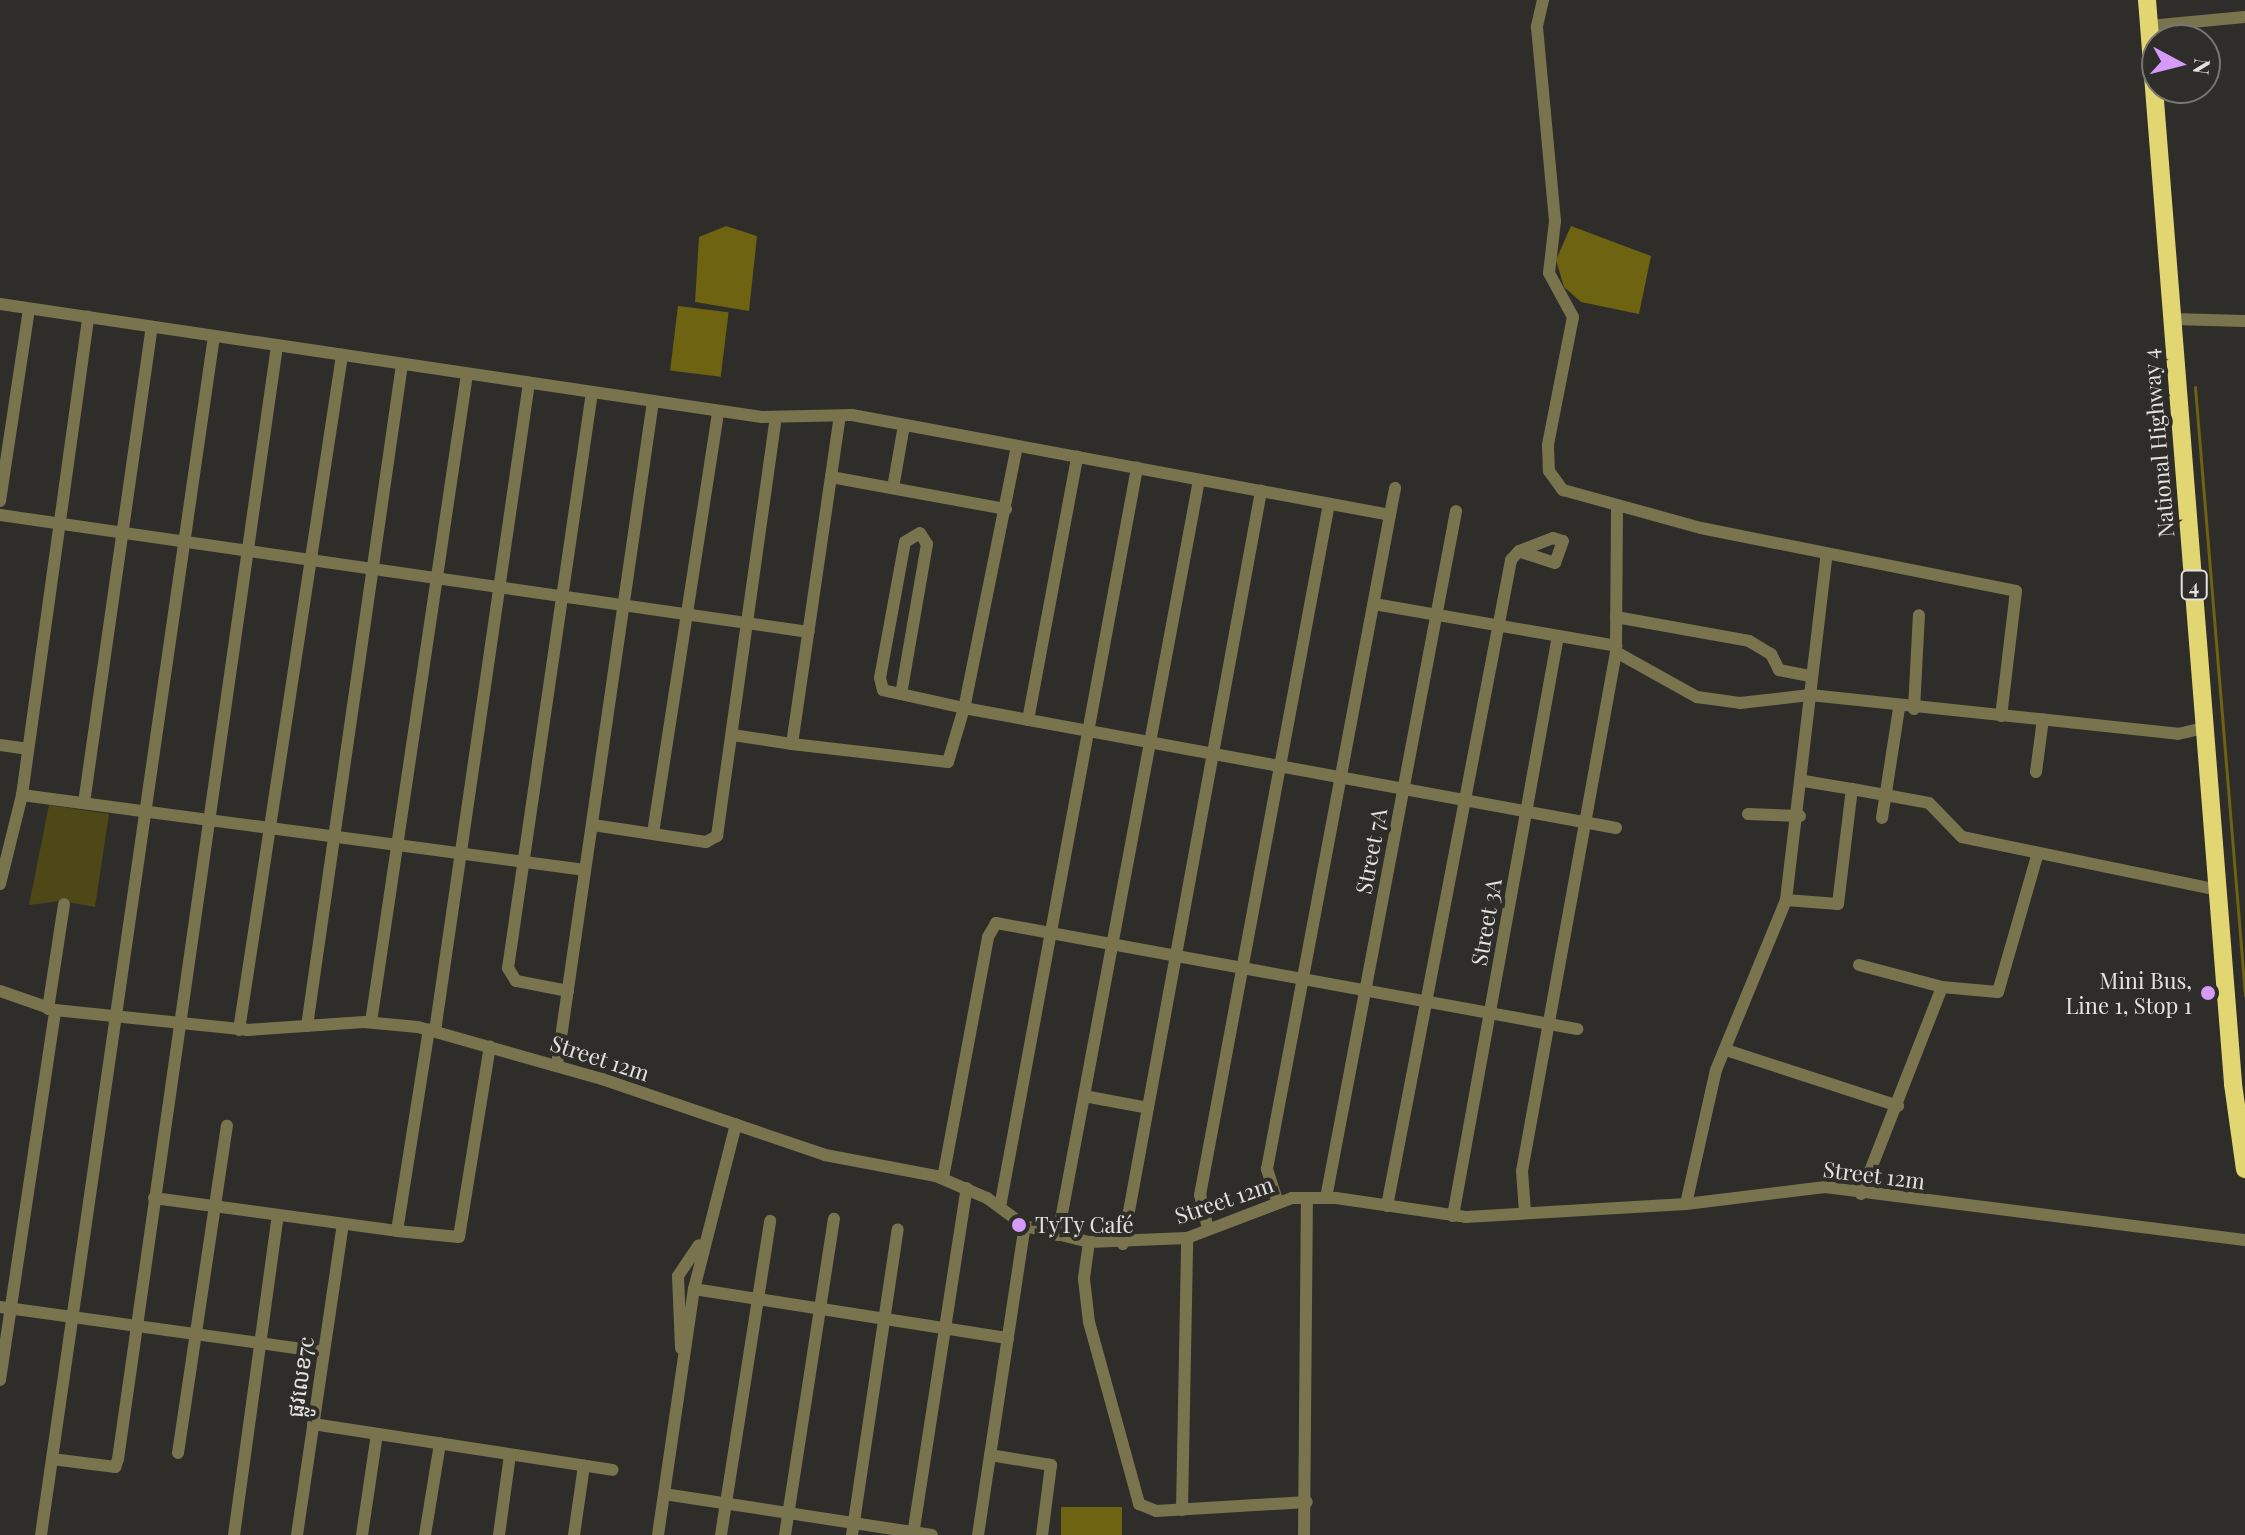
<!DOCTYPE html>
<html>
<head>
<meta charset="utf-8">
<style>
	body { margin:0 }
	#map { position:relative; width:2245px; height:1535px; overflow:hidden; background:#2e2d2a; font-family:"Playfair Display","Noto Sans Khmer",serif }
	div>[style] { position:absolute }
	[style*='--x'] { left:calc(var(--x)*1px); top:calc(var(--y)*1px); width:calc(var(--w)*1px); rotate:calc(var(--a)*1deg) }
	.green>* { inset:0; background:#4e4816 }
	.water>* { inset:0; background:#6d6310; transform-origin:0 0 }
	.stream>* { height:3px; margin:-1.5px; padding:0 1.5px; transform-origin:1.5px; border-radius:1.5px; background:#6d6310 }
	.minor>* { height:12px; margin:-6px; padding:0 6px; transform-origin:6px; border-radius:6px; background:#79744e }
	.highway>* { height:18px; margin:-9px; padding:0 9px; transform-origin:9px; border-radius:9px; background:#e2d672 }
	.dots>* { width:22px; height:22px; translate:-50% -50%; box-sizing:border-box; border:4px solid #2e2d2a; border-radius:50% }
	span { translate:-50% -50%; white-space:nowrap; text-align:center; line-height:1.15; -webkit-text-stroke:8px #2e2d2a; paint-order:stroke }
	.shield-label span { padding:2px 6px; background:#2e2d2a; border:2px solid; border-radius:6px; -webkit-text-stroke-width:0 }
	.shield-label { font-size:20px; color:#e4e3e1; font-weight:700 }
	.street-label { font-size:22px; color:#e4e3e1 }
	.poi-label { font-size:22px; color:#e4e3e1 }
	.right { translate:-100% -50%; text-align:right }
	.left { translate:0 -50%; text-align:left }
	.north { position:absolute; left:2141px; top:24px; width:80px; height:80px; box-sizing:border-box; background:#2e2d2a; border:2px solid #777673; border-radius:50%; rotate:97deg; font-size:22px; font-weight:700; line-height:32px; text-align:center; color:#e4e3e1 }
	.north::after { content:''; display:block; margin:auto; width:28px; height:36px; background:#d69bf9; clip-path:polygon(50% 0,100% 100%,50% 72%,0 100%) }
</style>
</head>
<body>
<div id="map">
	<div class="green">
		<i style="clip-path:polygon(49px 805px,109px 814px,95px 907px,61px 901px,29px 905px)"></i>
	</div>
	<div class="water">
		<i style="clip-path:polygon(726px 226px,757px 236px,749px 311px,695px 302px,699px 237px)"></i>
		<i style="clip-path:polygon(1571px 226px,1651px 256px,1639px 314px,1581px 302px,1564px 287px,1556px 260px)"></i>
		<i style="left:678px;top:306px;width:51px;height:65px;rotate:7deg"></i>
		<i style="left:1061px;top:1507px;width:61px;height:28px"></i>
	</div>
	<div class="stream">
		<i style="--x:2195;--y:387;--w:610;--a:85.3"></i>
	</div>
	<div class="minor">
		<i style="--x:1543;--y:0;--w:28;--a:103"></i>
		<i style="--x:1537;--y:27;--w:195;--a:84.7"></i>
		<i style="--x:1555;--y:221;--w:52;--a:96.6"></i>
		<i style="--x:1549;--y:273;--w:50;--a:61.4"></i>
		<i style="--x:1573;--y:317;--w:130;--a:101.1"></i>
		<i style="--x:1548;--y:445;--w:26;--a:88"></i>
		<i style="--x:1549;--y:471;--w:24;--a:54"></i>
		<i style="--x:1563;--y:490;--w:143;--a:15.4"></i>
		<i style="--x:1701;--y:528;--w:321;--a:11.3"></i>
		<i style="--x:2016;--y:591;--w:126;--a:96.8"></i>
		<i style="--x:2149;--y:26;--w:96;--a:-5.4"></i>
		<i style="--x:0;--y:304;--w:770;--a:8.44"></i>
		<i style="--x:762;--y:417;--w:90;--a:-1.3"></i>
		<i style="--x:852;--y:415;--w:547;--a:10.53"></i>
		<i style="--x:2173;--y:319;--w:72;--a:1.6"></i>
		<i style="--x:1017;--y:446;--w:267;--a:101.4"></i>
		<i style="--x:964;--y:708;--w:663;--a:10.43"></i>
		<i style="--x:831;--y:477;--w:178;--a:10.4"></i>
		<i style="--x:893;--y:488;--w:64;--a:-80.1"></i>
		<i style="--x:0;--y:501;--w:194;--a:-81.4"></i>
		<i style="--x:1617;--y:506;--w:146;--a:90.4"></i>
		<i style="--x:1616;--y:652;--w:93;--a:29.1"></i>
		<i style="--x:1697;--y:697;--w:43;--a:7.9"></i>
		<i style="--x:1740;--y:703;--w:70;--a:-6.5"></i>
		<i style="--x:1810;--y:695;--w:370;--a:6"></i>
		<i style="--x:2178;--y:734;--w:28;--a:-13"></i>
		<i style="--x:0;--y:515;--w:817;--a:8.23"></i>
		<i style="--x:1374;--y:604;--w:246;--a:9.8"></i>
		<i style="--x:1616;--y:617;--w:135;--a:10.2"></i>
		<i style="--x:1749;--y:641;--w:26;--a:31"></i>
		<i style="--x:1771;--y:654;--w:18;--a:63"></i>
		<i style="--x:1779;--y:670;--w:33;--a:11"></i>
		<i style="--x:1914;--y:709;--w:94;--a:-87"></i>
		<i style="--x:1028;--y:720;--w:268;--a:-79.4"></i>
		<i style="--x:733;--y:735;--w:60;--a:8.7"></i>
		<i style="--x:792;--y:744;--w:331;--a:-81.7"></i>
		<i style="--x:792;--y:744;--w:157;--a:6.6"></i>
		<i style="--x:948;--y:762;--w:56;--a:-73.5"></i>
		<i style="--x:964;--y:708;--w:83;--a:-167.5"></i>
		<i style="--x:883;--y:690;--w:12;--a:-104"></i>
		<i style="--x:880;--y:678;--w:138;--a:-79.6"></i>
		<i style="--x:905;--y:542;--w:17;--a:-31"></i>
		<i style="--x:920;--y:533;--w:13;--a:58"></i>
		<i style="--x:927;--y:544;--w:152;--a:99.8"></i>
		<i style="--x:0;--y:745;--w:27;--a:8"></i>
		<i style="--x:2036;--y:772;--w:53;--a:-82.5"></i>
		<i style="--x:1804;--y:781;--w:49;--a:9.5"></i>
		<i style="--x:22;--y:795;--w:568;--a:7.59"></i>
		<i style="--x:84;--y:803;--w:481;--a:-81.9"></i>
		<i style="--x:1748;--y:814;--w:52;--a:2.2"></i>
		<i style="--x:1882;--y:818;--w:111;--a:-81.2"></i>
		<i style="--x:593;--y:825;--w:114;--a:8.6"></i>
		<i style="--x:706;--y:842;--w:13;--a:-29"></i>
		<i style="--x:717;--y:836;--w:423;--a:-82"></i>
		<i style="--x:653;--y:833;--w:427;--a:-81.2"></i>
		<i style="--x:0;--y:884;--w:92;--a:-76.1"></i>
		<i style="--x:22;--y:795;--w:483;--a:-82.1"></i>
		<i style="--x:1786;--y:900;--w:52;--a:4.4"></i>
		<i style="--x:1838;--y:904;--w:116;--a:-83.1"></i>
		<i style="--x:1852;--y:789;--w:78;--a:10.3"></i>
		<i style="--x:1929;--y:803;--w:47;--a:45.9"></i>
		<i style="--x:1962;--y:837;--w:261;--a:11.7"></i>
		<i style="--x:1859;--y:965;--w:86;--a:14.8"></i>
		<i style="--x:1942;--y:987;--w:56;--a:5.1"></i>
		<i style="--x:1998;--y:992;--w:141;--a:-74"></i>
		<i style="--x:0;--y:991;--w:58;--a:19.1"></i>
		<i style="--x:55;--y:1010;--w:193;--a:5.9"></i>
		<i style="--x:247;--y:1030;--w:117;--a:-3.9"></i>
		<i style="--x:364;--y:1022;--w:54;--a:5.3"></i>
		<i style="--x:418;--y:1027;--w:191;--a:15.8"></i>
		<i style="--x:602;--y:1079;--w:236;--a:18.8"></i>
		<i style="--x:825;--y:1155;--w:113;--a:10.7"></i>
		<i style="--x:936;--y:1176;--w:56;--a:23.3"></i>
		<i style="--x:987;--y:1198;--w:47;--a:36.4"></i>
		<i style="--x:1025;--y:1226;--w:66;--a:14"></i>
		<i style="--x:1089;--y:1242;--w:98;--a:-2.3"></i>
		<i style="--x:1187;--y:1238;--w:112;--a:-20.9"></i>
		<i style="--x:1292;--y:1198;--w:44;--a:0"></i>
		<i style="--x:1336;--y:1198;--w:131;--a:8.3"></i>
		<i style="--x:1466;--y:1217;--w:220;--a:-3.4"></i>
		<i style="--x:1686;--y:1204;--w:140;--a:-7"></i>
		<i style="--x:1825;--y:1187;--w:423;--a:7.2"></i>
		<i style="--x:568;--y:991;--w:53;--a:-169.1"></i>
		<i style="--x:516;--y:981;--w:15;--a:-122"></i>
		<i style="--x:508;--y:968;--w:582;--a:-81.7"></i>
		<i style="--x:48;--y:1009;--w:106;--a:-81.3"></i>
		<i style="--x:371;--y:1022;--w:655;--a:-81.57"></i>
		<i style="--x:307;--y:1026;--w:669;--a:-81.83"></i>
		<i style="--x:239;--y:1030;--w:683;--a:-81.32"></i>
		<i style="--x:435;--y:1031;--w:655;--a:-81.75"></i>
		<i style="--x:1726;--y:1050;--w:181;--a:18"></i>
		<i style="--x:557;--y:1065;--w:671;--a:-81.77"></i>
		<i style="--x:1084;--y:1096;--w:65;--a:10.6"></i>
		<i style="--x:943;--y:1178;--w:245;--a:-79.4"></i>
		<i style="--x:988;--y:937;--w:16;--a:-60"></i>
		<i style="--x:996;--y:923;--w:591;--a:10.34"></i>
		<i style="--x:1861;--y:1194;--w:222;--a:-68.6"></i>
		<i style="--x:154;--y:1198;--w:245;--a:7.7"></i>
		<i style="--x:397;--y:1231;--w:204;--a:-81"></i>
		<i style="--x:1326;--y:1198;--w:699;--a:-79.28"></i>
		<i style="--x:1277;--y:1200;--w:33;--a:-108"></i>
		<i style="--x:1267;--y:1169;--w:693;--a:-79.35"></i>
		<i style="--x:1686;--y:1204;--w:137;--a:-77.4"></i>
		<i style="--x:1716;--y:1070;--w:184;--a:-67.6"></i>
		<i style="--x:1786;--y:900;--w:345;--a:-83.3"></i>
		<i style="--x:1387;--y:1206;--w:658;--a:-79.13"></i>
		<i style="--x:1511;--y:560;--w:12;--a:-48"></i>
		<i style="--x:1519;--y:551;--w:36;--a:-21"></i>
		<i style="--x:1553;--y:538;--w:10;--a:17"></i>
		<i style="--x:1563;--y:541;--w:23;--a:110"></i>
		<i style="--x:1555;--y:563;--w:38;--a:-162"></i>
		<i style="--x:1000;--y:1207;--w:752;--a:-79.5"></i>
		<i style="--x:1525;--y:1212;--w:41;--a:-94.2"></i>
		<i style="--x:1522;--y:1171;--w:527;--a:-79.73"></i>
		<i style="--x:1453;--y:1216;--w:589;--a:-79.74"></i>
		<i style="--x:1208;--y:1229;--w:35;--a:-103"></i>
		<i style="--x:1200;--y:1195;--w:703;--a:-79.43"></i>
		<i style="--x:397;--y:1231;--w:62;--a:5.5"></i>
		<i style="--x:459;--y:1237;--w:193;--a:-80.8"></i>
		<i style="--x:1058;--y:1235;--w:768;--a:-79.42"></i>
		<i style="--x:1089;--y:1242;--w:37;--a:98"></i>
		<i style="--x:1084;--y:1279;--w:43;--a:83.4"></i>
		<i style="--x:1089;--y:1322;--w:189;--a:74.6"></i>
		<i style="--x:1139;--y:1504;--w:18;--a:22"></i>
		<i style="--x:1156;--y:1511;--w:151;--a:-3.4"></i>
		<i style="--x:1123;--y:1244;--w:766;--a:-79.61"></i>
		<i style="--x:694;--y:1289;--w:318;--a:8.9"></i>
		<i style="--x:0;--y:1307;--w:327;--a:7.9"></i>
		<i style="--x:681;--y:1348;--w:72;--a:-92.4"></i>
		<i style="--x:678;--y:1276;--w:37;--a:-56"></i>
		<i style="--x:0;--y:1380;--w:374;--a:-81.5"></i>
		<i style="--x:313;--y:1424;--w:303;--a:8.7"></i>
		<i style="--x:178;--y:1453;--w:331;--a:-81.5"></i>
		<i style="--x:990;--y:1455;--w:62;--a:9.3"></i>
		<i style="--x:1051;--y:1465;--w:71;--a:97.3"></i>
		<i style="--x:52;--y:1459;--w:64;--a:7.2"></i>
		<i style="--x:115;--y:1467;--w:9;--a:-69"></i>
		<i style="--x:118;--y:1459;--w:1124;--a:-81.87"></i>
		<i style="--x:664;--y:1494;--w:271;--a:8.7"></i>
		<i style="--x:1182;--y:1510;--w:272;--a:-88.9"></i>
		<i style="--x:41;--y:1535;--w:1211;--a:-81.79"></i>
		<i style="--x:234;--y:1535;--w:323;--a:-82.2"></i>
		<i style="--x:297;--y:1535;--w:314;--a:-81.6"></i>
		<i style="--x:362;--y:1535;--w:102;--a:-81.6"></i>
		<i style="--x:425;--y:1535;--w:93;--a:-80.7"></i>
		<i style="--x:499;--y:1535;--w:81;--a:-82.2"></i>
		<i style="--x:574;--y:1535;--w:70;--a:-81.8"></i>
		<i style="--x:658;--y:1535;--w:249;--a:-81.7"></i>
		<i style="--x:694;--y:1289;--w:170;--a:-75.7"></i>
		<i style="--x:721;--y:1535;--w:318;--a:-81.1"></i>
		<i style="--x:785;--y:1535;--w:320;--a:-81.2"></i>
		<i style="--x:852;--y:1535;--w:309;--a:-81.5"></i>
		<i style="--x:913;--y:1535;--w:351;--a:-81.2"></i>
		<i style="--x:978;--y:1535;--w:313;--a:-81.4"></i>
		<i style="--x:1304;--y:1535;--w:337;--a:-89.5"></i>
	</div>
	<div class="highway">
		<i style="--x:2147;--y:0;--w:1087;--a:85.46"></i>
		<i style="--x:2233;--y:1084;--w:86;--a:82"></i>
	</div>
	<div class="dots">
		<i style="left:2208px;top:993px;background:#d69bf9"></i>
		<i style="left:1019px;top:1225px;background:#d69bf9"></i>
	</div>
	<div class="shield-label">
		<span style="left:2194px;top:585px">4</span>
	</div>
	<div class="street-label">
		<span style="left:2158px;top:443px;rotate:-95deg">National Highway 4</span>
		<span style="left:1371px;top:851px;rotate:-79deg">Street 7A</span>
		<span style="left:1486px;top:922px;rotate:-80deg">Street 3A</span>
		<span style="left:600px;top:1058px;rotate:18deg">Street 12m</span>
		<span style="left:1874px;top:1175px;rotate:7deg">Street 12m</span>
		<span style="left:1224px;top:1200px;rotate:-19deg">Street 12m</span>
		<span style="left:300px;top:1377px;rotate:-82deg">ផ្លូវលេខ7c</span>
	</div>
	<div class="poi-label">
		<span class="right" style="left:2192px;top:993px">Mini Bus,<br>Line 1, Stop 1</span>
		<span class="left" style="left:1035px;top:1225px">TyTy Café</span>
	</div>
	<div class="north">N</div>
</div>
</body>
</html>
